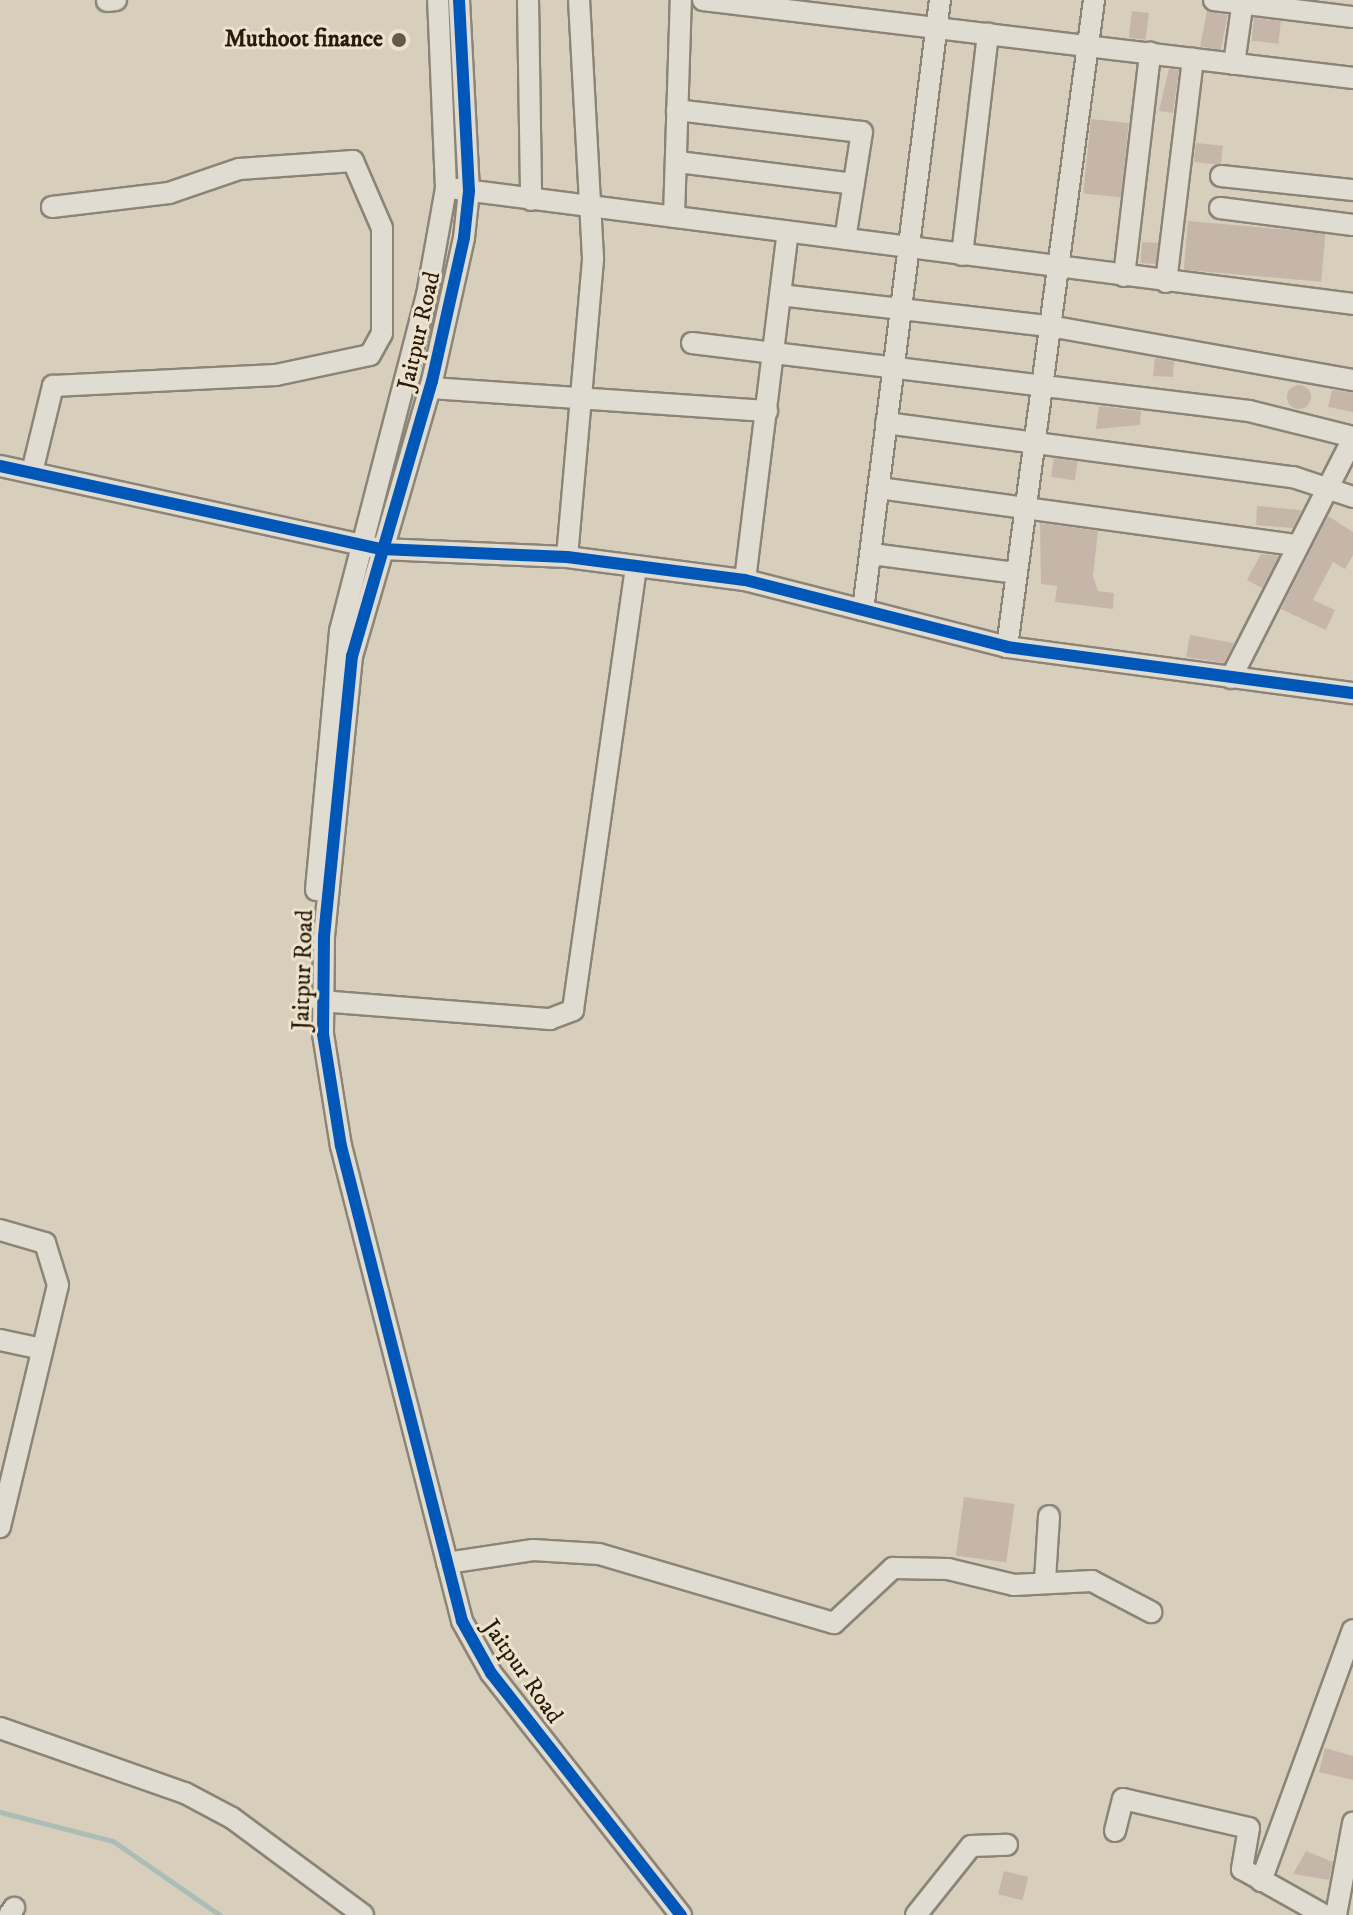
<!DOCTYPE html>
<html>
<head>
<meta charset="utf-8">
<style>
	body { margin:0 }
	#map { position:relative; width:1353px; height:1915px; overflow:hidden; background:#d7cfbb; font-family:"IM FELL DW Pica",serif }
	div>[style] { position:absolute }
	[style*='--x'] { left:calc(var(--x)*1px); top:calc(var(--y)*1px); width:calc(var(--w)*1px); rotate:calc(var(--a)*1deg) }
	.stream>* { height:5px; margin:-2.5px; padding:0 2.5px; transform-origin:2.5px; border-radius:2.5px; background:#acbdb8 }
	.building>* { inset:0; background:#c5b6a9; transform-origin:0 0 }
	.round { border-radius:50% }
	.roads { filter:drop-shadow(2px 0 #8b8477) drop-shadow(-2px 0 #8b8477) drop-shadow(0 2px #8b8477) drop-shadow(0 -2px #8b8477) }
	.minor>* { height:20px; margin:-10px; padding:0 10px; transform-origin:10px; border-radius:10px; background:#e0dcd2 }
	.cycleway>* { height:12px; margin:-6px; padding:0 6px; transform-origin:6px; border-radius:6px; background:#0057b8 }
	.dots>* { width:22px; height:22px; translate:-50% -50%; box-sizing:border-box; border:4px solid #ece3cc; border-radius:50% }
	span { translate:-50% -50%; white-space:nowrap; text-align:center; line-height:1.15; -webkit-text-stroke:6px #ece3cc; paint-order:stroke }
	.poi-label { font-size:24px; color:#2a1a0b; font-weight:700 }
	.right { translate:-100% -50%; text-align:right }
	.street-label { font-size:24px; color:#2a1a0b }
</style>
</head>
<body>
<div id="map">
	<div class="stream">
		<i style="--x:0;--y:1812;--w:117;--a:14.4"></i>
		<i style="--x:113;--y:1841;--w:130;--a:34.7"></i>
	</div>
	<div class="building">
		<i style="left:1132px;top:11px;width:17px;height:27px;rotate:7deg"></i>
		<i style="left:1207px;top:11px;width:21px;height:36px;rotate:11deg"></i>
		<i style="left:1254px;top:18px;width:27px;height:23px;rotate:6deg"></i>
		<i style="clip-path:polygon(1169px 69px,1179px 70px,1173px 113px,1159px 111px)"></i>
		<i style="left:1091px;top:119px;width:38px;height:75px;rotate:6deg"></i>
		<i style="left:1196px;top:143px;width:27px;height:19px;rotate:6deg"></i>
		<i style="left:1188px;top:221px;width:138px;height:49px;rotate:5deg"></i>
		<i style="left:1142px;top:242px;width:16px;height:21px;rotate:4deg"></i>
		<i style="clip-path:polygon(1155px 358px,1174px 361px,1173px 377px,1153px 376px)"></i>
		<i class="round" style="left:1287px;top:385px;width:24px;height:24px"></i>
		<i style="clip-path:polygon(1332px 390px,1353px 393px,1353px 412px,1328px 407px)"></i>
		<i style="clip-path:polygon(1099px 406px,1141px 411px,1140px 425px,1096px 429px)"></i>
		<i style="left:1054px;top:458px;width:24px;height:19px;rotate:9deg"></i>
		<i style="clip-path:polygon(1257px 506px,1301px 510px,1300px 514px,1293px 528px,1256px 525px)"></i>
		<i style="clip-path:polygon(1328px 516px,1353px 532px,1353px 555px,1345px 569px,1333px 562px,1313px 600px,1335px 610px,1326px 630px,1281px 609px)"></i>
		<i style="clip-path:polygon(1040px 523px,1098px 531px,1093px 576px,1098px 591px,1114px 593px,1113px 609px,1055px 602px,1057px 586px,1041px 584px)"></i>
		<i style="clip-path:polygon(1261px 554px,1279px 556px,1262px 588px,1247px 580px)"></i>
		<i style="clip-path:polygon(1190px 635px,1234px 643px,1224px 663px,1186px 657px)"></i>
		<i style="left:964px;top:1497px;width:51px;height:59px;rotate:8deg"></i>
		<i style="clip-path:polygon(1325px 1748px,1353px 1756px,1353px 1780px,1319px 1772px)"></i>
		<i style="clip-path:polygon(1306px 1851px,1333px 1862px,1329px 1880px,1293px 1874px)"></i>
		<i style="left:1004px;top:1871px;width:25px;height:24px;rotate:14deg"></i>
	</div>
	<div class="roads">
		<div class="minor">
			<i style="--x:459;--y:0;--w:191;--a:87"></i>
			<i style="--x:469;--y:191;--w:47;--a:96.1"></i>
			<i style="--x:464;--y:238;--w:147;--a:102.6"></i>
			<i style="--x:432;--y:381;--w:286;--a:106.2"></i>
			<i style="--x:352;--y:656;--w:282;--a:95.7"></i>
			<i style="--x:324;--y:937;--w:97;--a:90.6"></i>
			<i style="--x:323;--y:1034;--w:113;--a:80.9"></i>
			<i style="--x:341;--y:1146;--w:490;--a:75.7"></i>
			<i style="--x:462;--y:1621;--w:60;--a:60.9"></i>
			<i style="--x:491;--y:1673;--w:308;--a:51.9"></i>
			<i style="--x:528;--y:0;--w:200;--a:89.1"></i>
			<i style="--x:703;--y:0;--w:655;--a:6.84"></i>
			<i style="--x:1214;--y:0;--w:140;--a:7"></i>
			<i style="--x:107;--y:1;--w:9;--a:-6"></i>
			<i style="--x:1234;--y:64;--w:65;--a:-82"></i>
			<i style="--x:677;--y:110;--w:186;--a:6.8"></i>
			<i style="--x:862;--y:132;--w:108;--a:99"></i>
			<i style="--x:678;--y:162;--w:177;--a:7.1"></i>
			<i style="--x:1221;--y:176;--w:133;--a:6.1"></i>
			<i style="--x:457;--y:189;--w:903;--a:7.31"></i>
			<i style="--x:1220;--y:208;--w:134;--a:7.3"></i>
			<i style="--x:674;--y:217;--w:217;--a:-88.2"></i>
			<i style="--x:962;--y:255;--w:223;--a:-83.3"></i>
			<i style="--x:1124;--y:276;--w:225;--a:-83.3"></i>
			<i style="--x:1166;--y:282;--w:225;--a:-83.1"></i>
			<i style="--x:780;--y:295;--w:277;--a:6.6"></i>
			<i style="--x:1055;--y:327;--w:303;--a:10.1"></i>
			<i style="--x:692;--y:343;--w:561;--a:6.96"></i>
			<i style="--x:1249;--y:411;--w:107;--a:14"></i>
			<i style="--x:430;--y:388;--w:338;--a:3.9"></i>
			<i style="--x:886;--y:423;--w:411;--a:7.6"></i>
			<i style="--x:1293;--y:477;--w:63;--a:18.4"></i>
			<i style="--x:0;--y:466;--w:390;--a:12.3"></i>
			<i style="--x:381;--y:549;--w:186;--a:2.5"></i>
			<i style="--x:567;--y:557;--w:179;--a:7.4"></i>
			<i style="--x:745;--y:580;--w:270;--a:14.3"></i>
			<i style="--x:1007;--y:647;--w:349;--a:7.6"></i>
			<i style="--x:32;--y:472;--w:89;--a:-76.3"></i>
			<i style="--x:53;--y:386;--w:223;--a:-2.8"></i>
			<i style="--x:276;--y:375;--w:96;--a:-12"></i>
			<i style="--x:370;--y:355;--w:25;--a:-61"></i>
			<i style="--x:382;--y:333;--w:105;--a:-90"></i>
			<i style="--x:382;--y:228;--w:73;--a:-113.4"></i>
			<i style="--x:353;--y:161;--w:114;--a:176"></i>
			<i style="--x:239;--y:169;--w:74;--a:161.1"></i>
			<i style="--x:169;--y:193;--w:118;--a:173.2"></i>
			<i style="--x:879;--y:488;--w:418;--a:7.8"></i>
			<i style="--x:872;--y:554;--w:146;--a:7.5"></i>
			<i style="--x:567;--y:557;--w:300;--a:-85"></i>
			<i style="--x:593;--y:258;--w:258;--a:-93.1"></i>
			<i style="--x:745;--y:580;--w:351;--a:-83"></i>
			<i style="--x:863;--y:610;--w:615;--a:-82.81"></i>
			<i style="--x:1007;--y:647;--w:653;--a:-82.34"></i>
			<i style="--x:1231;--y:678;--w:268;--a:-63"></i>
			<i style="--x:316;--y:890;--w:260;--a:-84.7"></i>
			<i style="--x:340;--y:631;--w:347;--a:-75.5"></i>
			<i style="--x:427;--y:295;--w:109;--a:-79.9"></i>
			<i style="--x:446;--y:188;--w:188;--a:-92.4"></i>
			<i style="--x:320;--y:1001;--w:231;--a:4.5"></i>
			<i style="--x:550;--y:1019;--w:25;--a:-21"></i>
			<i style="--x:573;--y:1010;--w:448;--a:-81.9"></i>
			<i style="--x:0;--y:1230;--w:47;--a:16.1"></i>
			<i style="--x:45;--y:1243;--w:44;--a:72.8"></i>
			<i style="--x:58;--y:1285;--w:249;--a:103.5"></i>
			<i style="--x:0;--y:1340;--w:43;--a:12.1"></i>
			<i style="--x:447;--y:1563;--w:87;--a:-8.6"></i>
			<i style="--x:533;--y:1550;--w:66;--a:3.5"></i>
			<i style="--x:599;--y:1554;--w:245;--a:16.4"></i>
			<i style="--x:834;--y:1623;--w:81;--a:-43"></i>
			<i style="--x:893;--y:1568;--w:55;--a:1"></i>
			<i style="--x:948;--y:1569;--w:68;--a:13.6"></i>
			<i style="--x:1014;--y:1585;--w:78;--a:-2.9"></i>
			<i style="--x:1092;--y:1581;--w:67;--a:27.7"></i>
			<i style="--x:1045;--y:1580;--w:64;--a:-86.4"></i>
			<i style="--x:0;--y:1728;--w:196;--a:19.4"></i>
			<i style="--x:185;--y:1793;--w:53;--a:28"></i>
			<i style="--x:232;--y:1818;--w:163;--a:36.5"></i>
			<i style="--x:1115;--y:1831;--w:33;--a:-76"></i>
			<i style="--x:1123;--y:1799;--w:129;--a:13"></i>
			<i style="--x:1249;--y:1828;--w:42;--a:99.7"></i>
			<i style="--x:1242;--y:1869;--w:94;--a:29.3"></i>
			<i style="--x:1261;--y:1881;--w:267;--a:-69.9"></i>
			<i style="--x:9;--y:1915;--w:9;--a:-54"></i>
			<i style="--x:916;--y:1915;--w:88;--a:-51.4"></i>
			<i style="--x:971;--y:1846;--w:36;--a:-2"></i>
			<i style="--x:1336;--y:1915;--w:94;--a:-79.5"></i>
		</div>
	</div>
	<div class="cycleway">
		<i style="--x:459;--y:0;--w:191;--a:87"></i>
		<i style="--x:469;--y:191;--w:47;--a:96.1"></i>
		<i style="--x:464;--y:238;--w:147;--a:102.6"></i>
		<i style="--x:432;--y:381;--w:286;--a:106.2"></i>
		<i style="--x:352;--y:656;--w:282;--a:95.7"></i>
		<i style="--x:324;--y:937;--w:97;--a:90.6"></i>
		<i style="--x:323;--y:1034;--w:113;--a:80.9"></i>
		<i style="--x:341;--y:1146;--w:490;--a:75.7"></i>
		<i style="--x:462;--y:1621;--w:60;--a:60.9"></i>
		<i style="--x:491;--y:1673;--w:308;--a:51.9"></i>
		<i style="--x:0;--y:466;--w:390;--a:12.3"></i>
		<i style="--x:381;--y:549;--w:186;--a:2.5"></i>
		<i style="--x:567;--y:557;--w:179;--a:7.4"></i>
		<i style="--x:745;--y:580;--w:270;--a:14.3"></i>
		<i style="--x:1007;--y:647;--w:349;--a:7.6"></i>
	</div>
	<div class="dots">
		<i style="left:399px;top:40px;background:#675949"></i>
	</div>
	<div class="poi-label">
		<span class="right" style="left:383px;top:40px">Muthoot finance</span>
	</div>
	<div class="street-label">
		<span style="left:420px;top:331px;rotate:-77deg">Jaitpur Road</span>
		<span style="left:304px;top:970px;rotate:-88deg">Jaitpur Road</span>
		<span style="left:522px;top:1672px;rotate:55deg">Jaitpur Road</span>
	</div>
</div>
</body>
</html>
